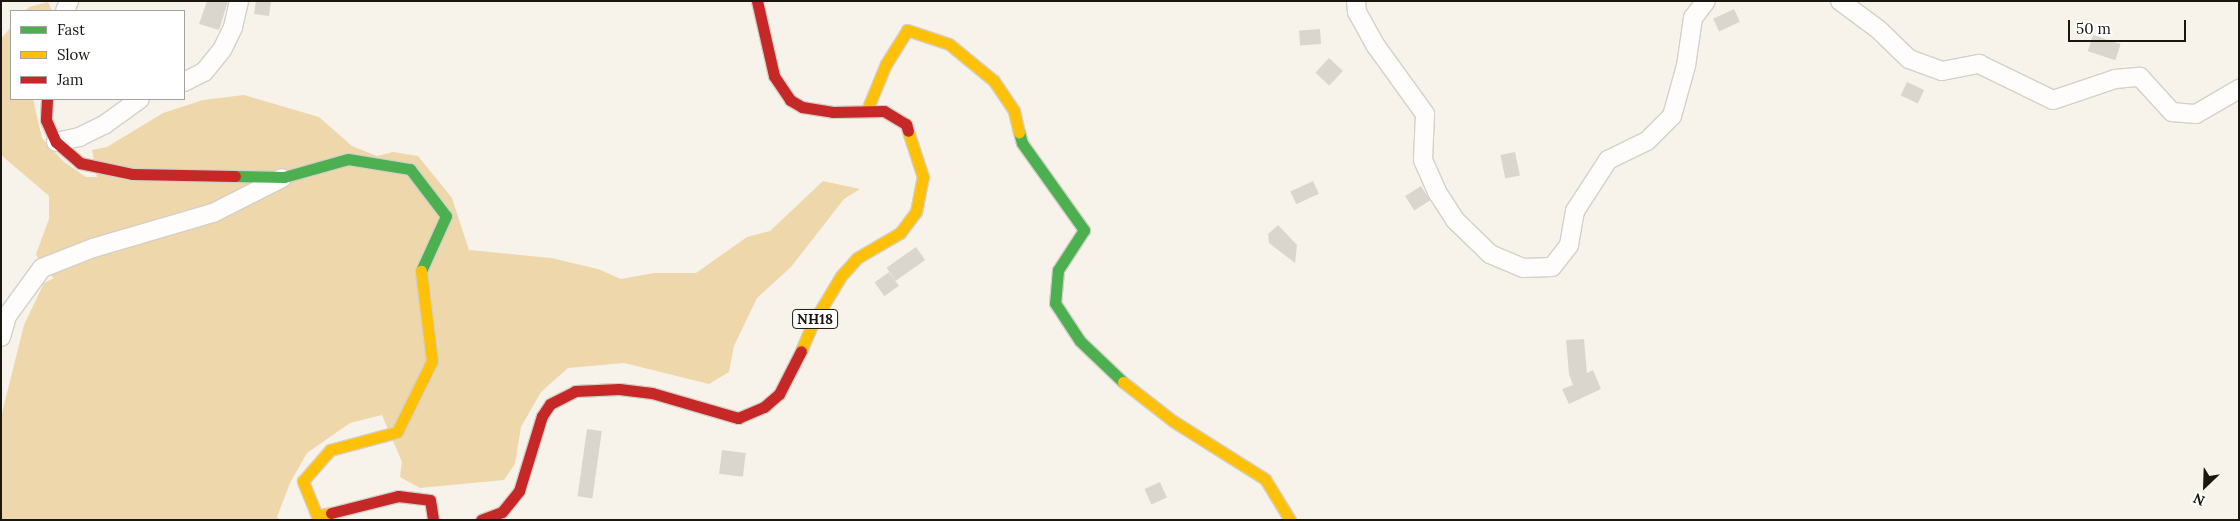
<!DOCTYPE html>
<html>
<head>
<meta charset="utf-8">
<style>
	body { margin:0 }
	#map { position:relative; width:2240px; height:521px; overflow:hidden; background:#f8f3ea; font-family:Lora,serif }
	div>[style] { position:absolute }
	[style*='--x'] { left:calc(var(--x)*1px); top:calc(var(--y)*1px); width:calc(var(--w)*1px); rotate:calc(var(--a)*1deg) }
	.forest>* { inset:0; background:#eed7ab }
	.building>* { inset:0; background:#dad6ce; transform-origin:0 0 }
	.roads { filter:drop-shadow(1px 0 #d4d0c8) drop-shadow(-1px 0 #d4d0c8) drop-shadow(0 1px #d4d0c8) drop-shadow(0 -1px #d4d0c8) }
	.street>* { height:18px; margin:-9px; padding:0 9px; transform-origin:9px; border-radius:9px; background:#fefdfc }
	.fast>* { height:11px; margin:-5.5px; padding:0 5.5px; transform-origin:5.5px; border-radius:5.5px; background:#4caf50 }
	.slow>* { height:11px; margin:-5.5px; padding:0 5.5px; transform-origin:5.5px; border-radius:5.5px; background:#ffc107 }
	.jam>* { height:11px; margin:-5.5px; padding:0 5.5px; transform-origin:5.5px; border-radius:5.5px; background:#c62828 }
	span { translate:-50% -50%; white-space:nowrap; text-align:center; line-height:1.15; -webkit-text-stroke:4.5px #fff; paint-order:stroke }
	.shield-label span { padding:1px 4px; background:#fff; border:1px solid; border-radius:4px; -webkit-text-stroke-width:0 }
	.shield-label { font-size:14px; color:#1a1711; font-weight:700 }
	.frame { position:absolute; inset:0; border:2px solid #1a1711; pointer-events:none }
	.legend { position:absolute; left:10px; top:10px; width:175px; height:90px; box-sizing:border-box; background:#fff; border:1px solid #a3a2a0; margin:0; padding:6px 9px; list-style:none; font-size:15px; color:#1a1711 }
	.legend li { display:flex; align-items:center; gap:10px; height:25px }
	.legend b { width:25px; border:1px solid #a3a2a0 }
	.north { position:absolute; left:2180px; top:461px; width:50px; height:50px; -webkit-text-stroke:4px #fff; paint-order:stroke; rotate:204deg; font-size:14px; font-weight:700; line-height:20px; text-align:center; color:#1a1711 }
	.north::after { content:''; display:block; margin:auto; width:18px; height:22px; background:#1a1711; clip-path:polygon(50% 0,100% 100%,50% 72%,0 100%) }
	.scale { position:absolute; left:2068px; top:20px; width:118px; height:22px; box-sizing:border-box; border:2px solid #1a1711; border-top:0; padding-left:6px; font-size:15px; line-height:18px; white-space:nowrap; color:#1a1711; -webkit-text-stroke:4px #fff; paint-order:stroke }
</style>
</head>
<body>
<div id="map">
	<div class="forest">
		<i style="clip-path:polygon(48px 2px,52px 11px,25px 11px,29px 7px)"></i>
		<i style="clip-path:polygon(11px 27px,11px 99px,33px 99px,42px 138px,64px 162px,86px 177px,97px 177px,92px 150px,107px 147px,163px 113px,203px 100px,244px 95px,319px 117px,352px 146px,377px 156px,393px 152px,418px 156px,452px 198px,469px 250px,551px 258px,598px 269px,621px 279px,654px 273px,696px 273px,747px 237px,770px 231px,823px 181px,860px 189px,844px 199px,791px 267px,757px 298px,734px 346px,729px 372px,709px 384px,624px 363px,568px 368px,541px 392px,521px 427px,515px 464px,504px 480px,420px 488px,400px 477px,402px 462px,382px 415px,350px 423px,307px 453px,290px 483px,277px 517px,280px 520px,1px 520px,1px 417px,24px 325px,44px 283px,54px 278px,42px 268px,36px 254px,49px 219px,49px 196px,1px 155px,1px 39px)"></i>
	</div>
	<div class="building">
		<i style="clip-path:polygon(207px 1px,228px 1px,219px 30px,199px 24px)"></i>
		<i style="clip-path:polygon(256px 1px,271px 1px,269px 16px,254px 14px)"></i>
		<i style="left:1734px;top:9px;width:14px;height:23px;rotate:65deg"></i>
		<i style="left:1320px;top:29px;width:15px;height:21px;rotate:86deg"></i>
		<i style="left:2093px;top:35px;width:29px;height:17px;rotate:18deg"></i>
		<i style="left:1329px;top:58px;width:19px;height:20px;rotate:43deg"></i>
		<i style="left:1907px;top:82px;width:19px;height:15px;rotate:25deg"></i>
		<i style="left:1515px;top:152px;width:24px;height:15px;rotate:78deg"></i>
		<i style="left:1313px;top:181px;width:14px;height:25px;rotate:65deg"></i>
		<i style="left:1421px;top:186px;width:17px;height:19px;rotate:57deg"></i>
		<i style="clip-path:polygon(1278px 225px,1297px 245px,1295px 263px,1269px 243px,1268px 234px)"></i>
		<i style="left:916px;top:247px;width:16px;height:36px;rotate:55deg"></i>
		<i style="left:889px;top:272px;width:17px;height:18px;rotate:54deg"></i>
		<i style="clip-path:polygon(1584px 339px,1587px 373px,1593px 370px,1601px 389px,1569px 404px,1562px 389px,1573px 385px,1569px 374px,1566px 340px)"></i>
		<i style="left:587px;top:429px;width:15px;height:68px;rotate:8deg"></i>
		<i style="left:722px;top:450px;width:24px;height:24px;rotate:7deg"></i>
		<i style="left:1160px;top:482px;width:17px;height:17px;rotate:66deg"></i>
	</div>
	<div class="roads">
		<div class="street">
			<i style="--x:1356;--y:1;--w:11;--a:85"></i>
			<i style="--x:1357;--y:12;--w:39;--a:61"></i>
			<i style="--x:1376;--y:46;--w:84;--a:54.2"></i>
			<i style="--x:1425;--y:114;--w:46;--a:92.5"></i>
			<i style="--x:1423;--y:160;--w:35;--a:66"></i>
			<i style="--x:1437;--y:192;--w:33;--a:57"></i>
			<i style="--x:1455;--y:220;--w:49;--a:44.2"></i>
			<i style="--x:1490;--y:254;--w:36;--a:23"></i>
			<i style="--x:1523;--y:268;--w:29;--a:-2"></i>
			<i style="--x:1552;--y:267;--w:28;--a:-52"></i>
			<i style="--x:1569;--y:245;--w:35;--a:-80"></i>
			<i style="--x:1575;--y:211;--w:61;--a:-57.1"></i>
			<i style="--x:1608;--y:160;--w:43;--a:-26"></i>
			<i style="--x:1647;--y:141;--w:35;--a:-45"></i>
			<i style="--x:1672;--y:116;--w:52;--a:-74.4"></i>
			<i style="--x:1686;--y:66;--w:49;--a:-81.7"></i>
			<i style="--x:1693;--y:18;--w:21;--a:-53"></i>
			<i style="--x:1840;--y:1;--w:47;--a:36.4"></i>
			<i style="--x:1878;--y:29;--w:43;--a:44.1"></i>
			<i style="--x:1909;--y:59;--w:35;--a:20"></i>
			<i style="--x:1942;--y:71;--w:38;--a:-11"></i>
			<i style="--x:1979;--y:64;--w:82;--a:25.9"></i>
			<i style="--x:2053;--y:100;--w:65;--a:-18.7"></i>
			<i style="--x:2115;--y:79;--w:25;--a:-5"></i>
			<i style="--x:2140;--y:77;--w:47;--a:47.6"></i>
			<i style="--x:2172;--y:112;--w:24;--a:5"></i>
			<i style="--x:2196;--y:114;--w:50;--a:-30.2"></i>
			<i style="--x:65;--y:11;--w:11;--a:-68"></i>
			<i style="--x:184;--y:82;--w:22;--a:-27"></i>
			<i style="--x:204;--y:72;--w:28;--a:-51"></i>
			<i style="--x:222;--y:50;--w:25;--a:-64"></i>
			<i style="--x:233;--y:27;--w:27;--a:-77"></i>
			<i style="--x:56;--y:142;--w:24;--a:-12"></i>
			<i style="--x:79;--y:137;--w:28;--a:-26"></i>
			<i style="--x:104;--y:125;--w:44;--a:-35.8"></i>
			<i style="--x:1;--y:337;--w:22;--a:-74"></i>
			<i style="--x:7;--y:316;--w:59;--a:-53.9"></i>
			<i style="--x:42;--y:268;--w:55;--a:-21.4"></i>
			<i style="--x:93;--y:248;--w:125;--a:-16.3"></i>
			<i style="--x:213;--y:213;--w:77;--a:-26.9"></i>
		</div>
		<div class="fast">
			<i style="--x:1019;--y:132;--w:11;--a:75"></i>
			<i style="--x:1022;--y:143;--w:107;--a:54.5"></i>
			<i style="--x:1084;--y:230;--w:48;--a:123"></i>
			<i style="--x:1058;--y:270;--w:33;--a:95"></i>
			<i style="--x:1055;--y:303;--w:45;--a:56.7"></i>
			<i style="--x:1080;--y:341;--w:59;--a:43.6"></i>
			<i style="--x:235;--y:176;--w:49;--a:1.2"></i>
			<i style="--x:284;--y:177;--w:66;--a:-15.7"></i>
			<i style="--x:348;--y:159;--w:63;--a:9.2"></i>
			<i style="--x:410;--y:169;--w:59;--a:52.5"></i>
			<i style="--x:446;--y:216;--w:60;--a:114.4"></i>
		</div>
		<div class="slow">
			<i style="--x:867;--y:110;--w:50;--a:-67.6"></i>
			<i style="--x:886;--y:64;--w:40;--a:-58"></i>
			<i style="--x:907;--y:30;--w:44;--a:18.4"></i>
			<i style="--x:949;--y:44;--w:58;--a:39.4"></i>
			<i style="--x:994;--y:81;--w:36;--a:56"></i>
			<i style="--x:1014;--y:111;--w:22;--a:77"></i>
			<i style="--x:801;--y:351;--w:33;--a:-67"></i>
			<i style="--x:814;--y:321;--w:52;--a:-59"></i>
			<i style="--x:841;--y:276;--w:24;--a:-48"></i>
			<i style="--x:857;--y:258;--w:50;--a:-30.2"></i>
			<i style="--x:900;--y:233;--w:26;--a:-53"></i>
			<i style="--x:916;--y:212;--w:36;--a:-79"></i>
			<i style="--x:923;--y:177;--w:48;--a:-108.1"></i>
			<i style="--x:1123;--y:382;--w:63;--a:38"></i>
			<i style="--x:1173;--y:421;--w:109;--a:32.2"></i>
			<i style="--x:1265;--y:479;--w:48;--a:58.6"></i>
			<i style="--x:331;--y:513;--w:14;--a:168"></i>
			<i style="--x:317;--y:516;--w:38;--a:-112"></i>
			<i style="--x:303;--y:481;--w:41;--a:-48.9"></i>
			<i style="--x:330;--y:450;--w:69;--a:-15"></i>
			<i style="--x:397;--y:432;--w:79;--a:-63.8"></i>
			<i style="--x:432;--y:361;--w:91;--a:-97"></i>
		</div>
		<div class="jam">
			<i style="--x:757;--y:1;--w:77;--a:77.2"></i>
			<i style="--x:774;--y:76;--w:29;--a:56"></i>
			<i style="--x:790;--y:100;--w:14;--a:30"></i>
			<i style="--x:802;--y:107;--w:31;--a:9"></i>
			<i style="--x:833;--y:112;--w:51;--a:-1.1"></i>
			<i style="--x:884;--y:111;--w:26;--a:31"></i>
			<i style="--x:906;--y:124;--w:7;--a:74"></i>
			<i style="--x:47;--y:99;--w:21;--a:93"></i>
			<i style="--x:46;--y:120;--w:24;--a:66"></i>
			<i style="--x:56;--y:142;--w:32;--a:41"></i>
			<i style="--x:80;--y:163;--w:53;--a:11.9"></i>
			<i style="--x:132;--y:174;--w:103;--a:1.1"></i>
			<i style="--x:331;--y:513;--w:69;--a:-14.2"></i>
			<i style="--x:398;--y:496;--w:32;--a:7"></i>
			<i style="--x:430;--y:500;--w:20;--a:81"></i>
			<i style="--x:481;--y:520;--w:22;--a:-21"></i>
			<i style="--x:502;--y:512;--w:27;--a:-51"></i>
			<i style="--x:519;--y:491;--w:78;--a:-73"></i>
			<i style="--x:542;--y:416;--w:14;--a:-56"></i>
			<i style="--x:550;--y:404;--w:28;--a:-27"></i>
			<i style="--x:575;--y:391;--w:44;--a:-2.6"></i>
			<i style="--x:619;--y:389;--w:33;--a:7"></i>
			<i style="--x:652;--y:393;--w:90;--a:16.2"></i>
			<i style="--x:738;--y:418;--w:28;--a:-23"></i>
			<i style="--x:764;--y:407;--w:20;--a:-41"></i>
			<i style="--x:779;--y:394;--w:48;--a:-62.9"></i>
		</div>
	</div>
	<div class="shield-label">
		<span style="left:815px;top:319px">NH18</span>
	</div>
	<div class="frame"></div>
	<ul class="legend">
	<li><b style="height:6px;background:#4caf50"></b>Fast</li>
	<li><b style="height:6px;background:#ffc107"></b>Slow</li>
	<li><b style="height:6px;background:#c62828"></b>Jam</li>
	</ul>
	<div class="north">N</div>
	<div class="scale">50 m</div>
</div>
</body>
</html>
